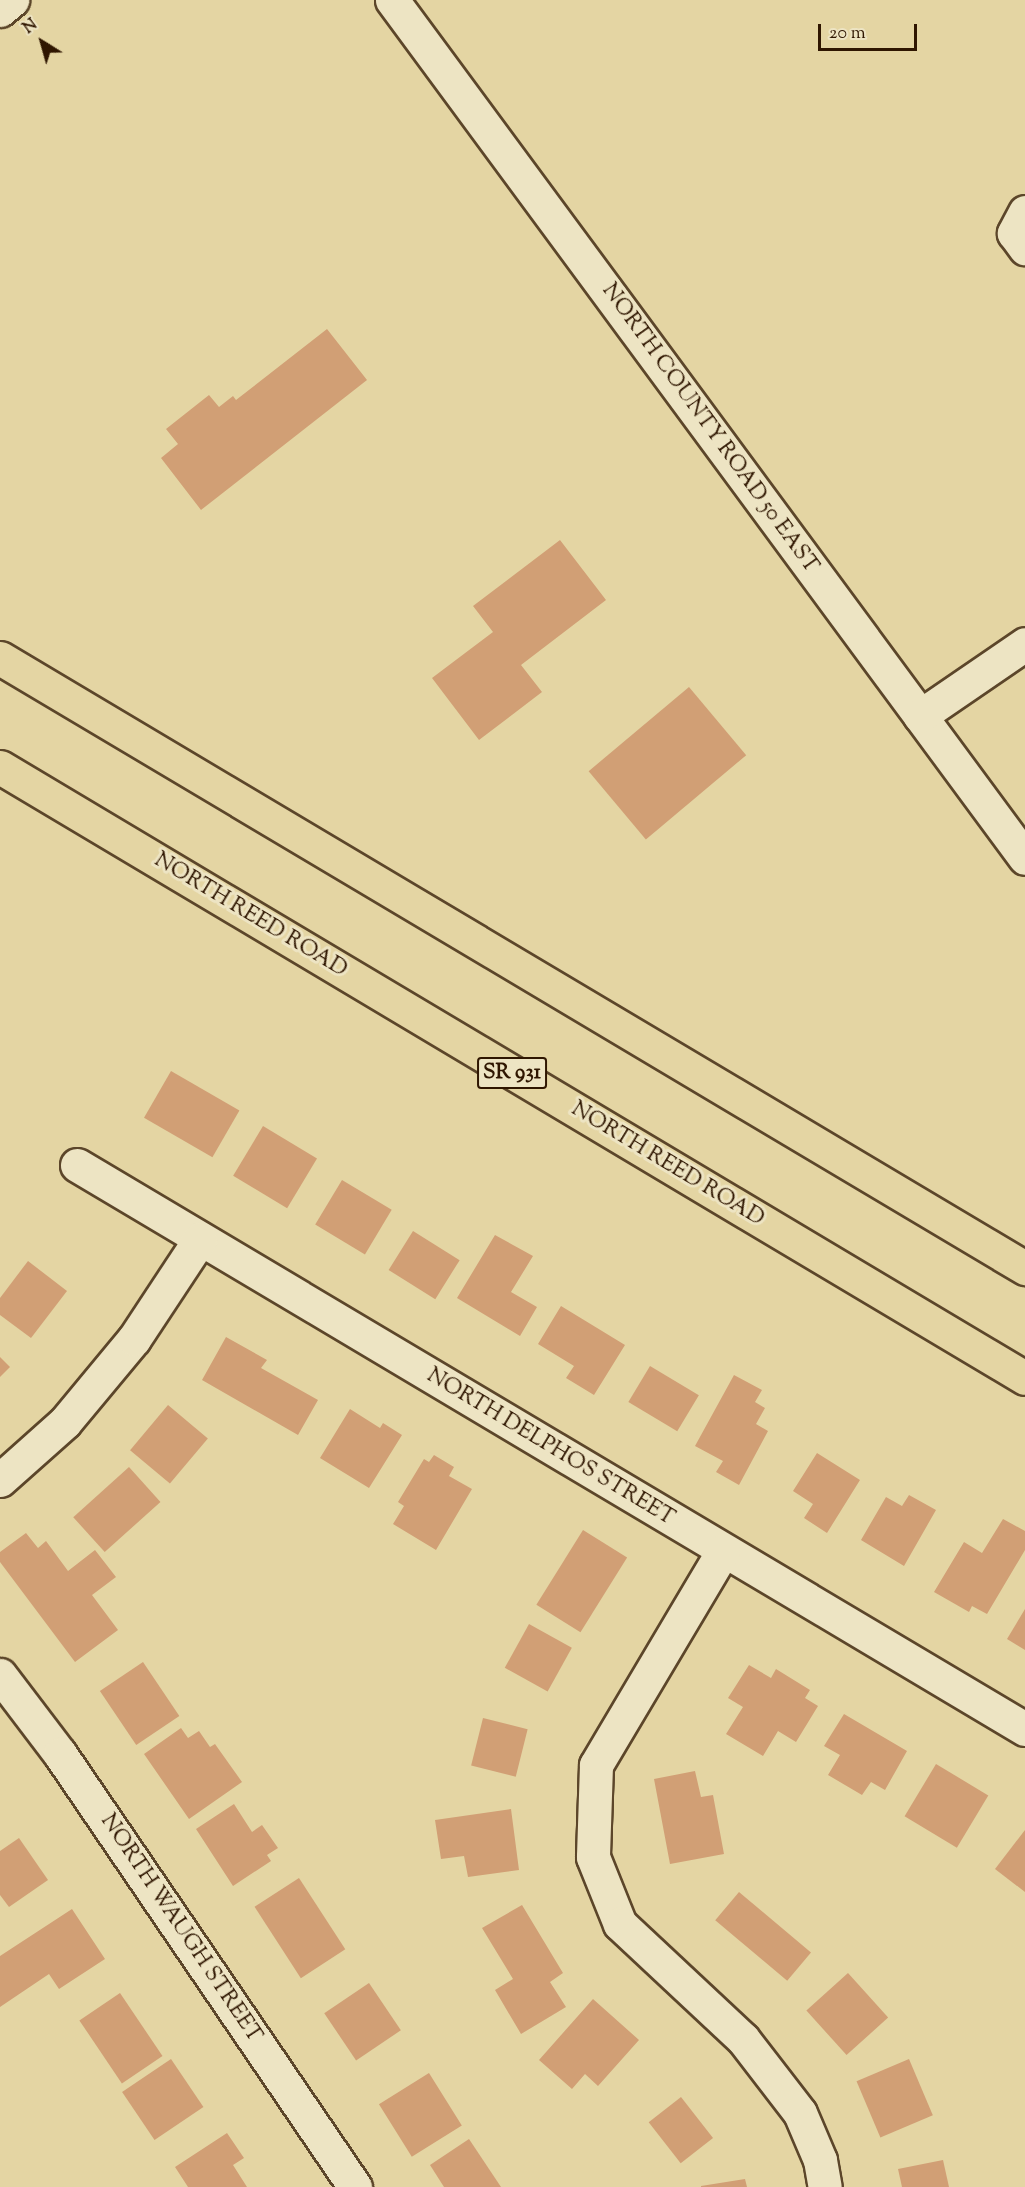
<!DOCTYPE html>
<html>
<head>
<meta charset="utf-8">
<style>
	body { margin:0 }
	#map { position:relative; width:1025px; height:2187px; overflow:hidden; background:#e4d5a3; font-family:"Sorts Mill Goudy",serif }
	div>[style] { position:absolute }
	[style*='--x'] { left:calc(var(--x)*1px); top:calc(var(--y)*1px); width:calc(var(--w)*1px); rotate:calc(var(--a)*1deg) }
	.building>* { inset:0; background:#d19f75; transform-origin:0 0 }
	.roads { filter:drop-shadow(2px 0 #5c462a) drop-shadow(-2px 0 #5c462a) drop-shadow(0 2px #5c462a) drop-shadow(0 -2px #5c462a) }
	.minor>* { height:33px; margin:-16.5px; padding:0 16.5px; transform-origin:16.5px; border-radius:16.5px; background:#ede4c3 }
	.major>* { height:33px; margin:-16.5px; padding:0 16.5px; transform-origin:16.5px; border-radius:16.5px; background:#e4d5a3 }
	span { translate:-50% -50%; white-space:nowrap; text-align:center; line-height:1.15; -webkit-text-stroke:6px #ede4c3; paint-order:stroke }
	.shield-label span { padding:2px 4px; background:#ede4c3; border:2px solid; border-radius:4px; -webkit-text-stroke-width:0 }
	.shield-label { font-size:21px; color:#2f1601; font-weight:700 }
	.street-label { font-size:22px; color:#2f1601 }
	.north { position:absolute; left:12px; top:12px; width:60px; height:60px; -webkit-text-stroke:4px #ede4c3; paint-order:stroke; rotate:323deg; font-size:16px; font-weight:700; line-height:24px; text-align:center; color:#2f1601 }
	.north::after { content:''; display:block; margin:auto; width:21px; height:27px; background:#2f1601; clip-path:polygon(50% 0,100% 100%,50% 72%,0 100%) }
	.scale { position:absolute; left:818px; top:24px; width:99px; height:27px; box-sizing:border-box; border:3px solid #2f1601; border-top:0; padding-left:8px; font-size:18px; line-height:21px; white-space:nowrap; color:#2f1601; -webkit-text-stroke:4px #ede4c3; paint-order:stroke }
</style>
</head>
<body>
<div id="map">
	<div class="building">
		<i style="clip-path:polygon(327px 329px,367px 380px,201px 510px,161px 458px,178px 444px,166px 429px,209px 395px,219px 407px,233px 396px,236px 400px)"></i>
		<i style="clip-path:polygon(560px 540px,606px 600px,521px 665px,542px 692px,479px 740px,432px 678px,493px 632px,473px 606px)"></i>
		<i style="left:689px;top:687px;width:89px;height:131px;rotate:50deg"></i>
		<i style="left:171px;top:1071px;width:79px;height:54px;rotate:30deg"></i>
		<i style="left:263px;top:1126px;width:63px;height:58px;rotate:31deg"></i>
		<i style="left:342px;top:1180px;width:58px;height:52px;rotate:31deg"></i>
		<i style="left:413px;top:1231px;width:55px;height:46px;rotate:32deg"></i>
		<i style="clip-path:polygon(495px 1235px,533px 1256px,511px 1292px,537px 1307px,520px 1336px,457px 1298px)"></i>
		<i style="clip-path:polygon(28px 1261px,67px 1291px,31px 1338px,0 1315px,0 1298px)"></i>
		<i style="clip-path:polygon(561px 1306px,625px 1345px,594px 1395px,566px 1378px,574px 1366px,538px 1344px)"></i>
		<i style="clip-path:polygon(226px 1337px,267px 1360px,261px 1368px,318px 1400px,298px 1435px,202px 1380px)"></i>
		<i style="clip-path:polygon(0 1357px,10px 1367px,0 1377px)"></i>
		<i style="left:650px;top:1366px;width:57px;height:42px;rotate:31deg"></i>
		<i style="clip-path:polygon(734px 1375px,762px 1390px,755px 1402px,765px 1408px,756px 1424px,768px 1431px,739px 1485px,716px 1472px,723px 1461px,695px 1446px)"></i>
		<i style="left:168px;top:1405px;width:52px;height:59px;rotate:40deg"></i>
		<i style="clip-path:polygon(350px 1409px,380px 1428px,383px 1423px,402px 1435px,369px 1488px,320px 1458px)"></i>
		<i style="clip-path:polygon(817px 1453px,860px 1480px,827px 1533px,804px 1518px,813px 1504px,793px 1491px)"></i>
		<i style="clip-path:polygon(434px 1455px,454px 1467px,449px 1476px,472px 1489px,436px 1550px,393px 1524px,404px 1506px,398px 1502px,424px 1459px,429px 1462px)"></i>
		<i style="left:129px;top:1467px;width:47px;height:75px;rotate:48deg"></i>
		<i style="clip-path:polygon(909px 1495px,936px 1510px,904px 1566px,861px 1540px,886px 1497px,902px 1506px)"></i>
		<i style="clip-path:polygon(1003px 1519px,1025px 1531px,1025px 1550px,987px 1614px,972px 1606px,969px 1612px,934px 1592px,964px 1542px,982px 1553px)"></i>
		<i style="left:583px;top:1530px;width:52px;height:88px;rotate:32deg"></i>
		<i style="clip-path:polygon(26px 1533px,38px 1548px,46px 1541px,68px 1571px,95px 1550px,116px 1577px,92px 1595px,118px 1630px,75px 1662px,0 1562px,0 1552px)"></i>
		<i style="clip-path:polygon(1025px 1609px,1025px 1650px,1007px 1639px)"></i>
		<i style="left:529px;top:1624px;width:49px;height:50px;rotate:29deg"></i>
		<i style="left:143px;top:1662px;width:65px;height:52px;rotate:56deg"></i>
		<i style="clip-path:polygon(749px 1665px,771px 1678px,776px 1669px,810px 1690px,805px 1698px,818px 1706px,796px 1742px,778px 1731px,763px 1756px,726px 1734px,743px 1707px,728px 1698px)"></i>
		<i style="clip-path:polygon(844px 1714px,907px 1751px,885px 1790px,871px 1782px,862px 1795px,828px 1775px,840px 1755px,824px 1746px)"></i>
		<i style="left:483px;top:1718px;width:46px;height:49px;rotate:14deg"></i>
		<i style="clip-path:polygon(181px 1728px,188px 1738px,199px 1731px,210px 1747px,215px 1744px,242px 1782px,189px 1819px,144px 1754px)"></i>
		<i style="left:936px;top:1764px;width:61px;height:61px;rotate:31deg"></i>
		<i style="clip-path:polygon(695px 1771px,701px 1797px,713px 1795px,724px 1854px,670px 1864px,654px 1779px)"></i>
		<i style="clip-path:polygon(234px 1804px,252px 1832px,262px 1825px,278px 1848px,267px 1855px,271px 1861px,233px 1886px,196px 1829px)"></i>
		<i style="clip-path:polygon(511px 1809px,519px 1870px,468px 1877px,464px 1856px,441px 1859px,435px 1820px)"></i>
		<i style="clip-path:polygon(1025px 1830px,1025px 1892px,995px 1869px)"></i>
		<i style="clip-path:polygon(19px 1838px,48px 1880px,9px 1907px,0 1895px,0 1851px)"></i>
		<i style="left:299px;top:1878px;width:85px;height:53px;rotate:57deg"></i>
		<i style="left:739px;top:1892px;width:94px;height:37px;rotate:40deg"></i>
		<i style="clip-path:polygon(522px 1905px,563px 1973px,550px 1982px,566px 2007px,521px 2034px,495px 1990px,513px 1979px,482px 1928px)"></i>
		<i style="clip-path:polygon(72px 1909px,105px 1959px,59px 1989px,49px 1974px,0 2007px,0 1956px)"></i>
		<i style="left:848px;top:1973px;width:60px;height:56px;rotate:48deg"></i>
		<i style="left:369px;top:1983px;width:57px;height:54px;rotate:56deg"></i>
		<i style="left:120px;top:1993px;width:76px;height:49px;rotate:56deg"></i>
		<i style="clip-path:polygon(593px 1999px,639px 2040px,598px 2086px,585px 2074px,572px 2089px,539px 2060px)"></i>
		<i style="left:171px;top:2059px;width:58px;height:59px;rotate:56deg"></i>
		<i style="left:909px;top:2059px;width:61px;height:57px;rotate:67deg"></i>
		<i style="left:429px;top:2073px;width:62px;height:59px;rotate:58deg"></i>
		<i style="left:681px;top:2097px;width:52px;height:41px;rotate:52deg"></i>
		<i style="clip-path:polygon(227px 2133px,244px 2158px,233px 2165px,247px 2187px,188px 2187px,175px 2167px)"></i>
		<i style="clip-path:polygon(469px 2139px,501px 2187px,444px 2187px,430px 2165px)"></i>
		<i style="clip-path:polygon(943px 2160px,949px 2187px,902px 2187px,898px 2169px)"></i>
		<i style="clip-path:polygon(745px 2179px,747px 2187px,701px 2187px,701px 2186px)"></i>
	</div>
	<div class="roads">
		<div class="minor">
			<i style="--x:392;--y:0;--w:1066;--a:53.58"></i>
			<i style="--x:0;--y:10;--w:16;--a:-40"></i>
			<i style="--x:1025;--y:212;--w:24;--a:118"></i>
			<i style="--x:1014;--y:233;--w:19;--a:54"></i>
			<i style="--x:920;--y:716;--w:127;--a:-34.4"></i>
			<i style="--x:77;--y:1165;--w:1103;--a:30.75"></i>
			<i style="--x:0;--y:1480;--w:87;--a:-41.7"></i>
			<i style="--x:65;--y:1422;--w:108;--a:-50.3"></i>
			<i style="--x:134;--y:1339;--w:120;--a:-56.6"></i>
			<i style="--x:723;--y:1551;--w:249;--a:120.7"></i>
			<i style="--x:596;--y:1765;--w:92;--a:91.9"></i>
			<i style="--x:593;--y:1857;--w:72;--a:68.1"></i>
			<i style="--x:620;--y:1924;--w:168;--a:43.1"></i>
			<i style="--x:743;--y:2039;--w:93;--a:52.4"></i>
			<i style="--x:800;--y:2113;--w:51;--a:66.9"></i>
			<i style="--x:820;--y:2160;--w:27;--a:80"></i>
			<i style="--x:0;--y:1675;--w:99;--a:52.8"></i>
			<i style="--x:60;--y:1754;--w:524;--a:55.73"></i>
		</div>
		<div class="major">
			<i style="--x:0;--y:658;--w:1193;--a:30.76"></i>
			<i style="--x:0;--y:767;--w:1193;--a:30.8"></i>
		</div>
	</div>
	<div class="shield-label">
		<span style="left:512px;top:1073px">SR 931</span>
	</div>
	<div class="street-label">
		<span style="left:709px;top:429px;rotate:54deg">NORTH COUNTY ROAD 50 EAST</span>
		<span style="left:250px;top:916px;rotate:31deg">NORTH REED ROAD</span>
		<span style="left:667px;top:1165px;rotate:31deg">NORTH REED ROAD</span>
		<span style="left:550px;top:1448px;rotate:31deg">NORTH DELPHOS STREET</span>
		<span style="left:180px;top:1929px;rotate:56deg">NORTH WAUGH STREET</span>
	</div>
	<div class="north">N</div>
	<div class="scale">20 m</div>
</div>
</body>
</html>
